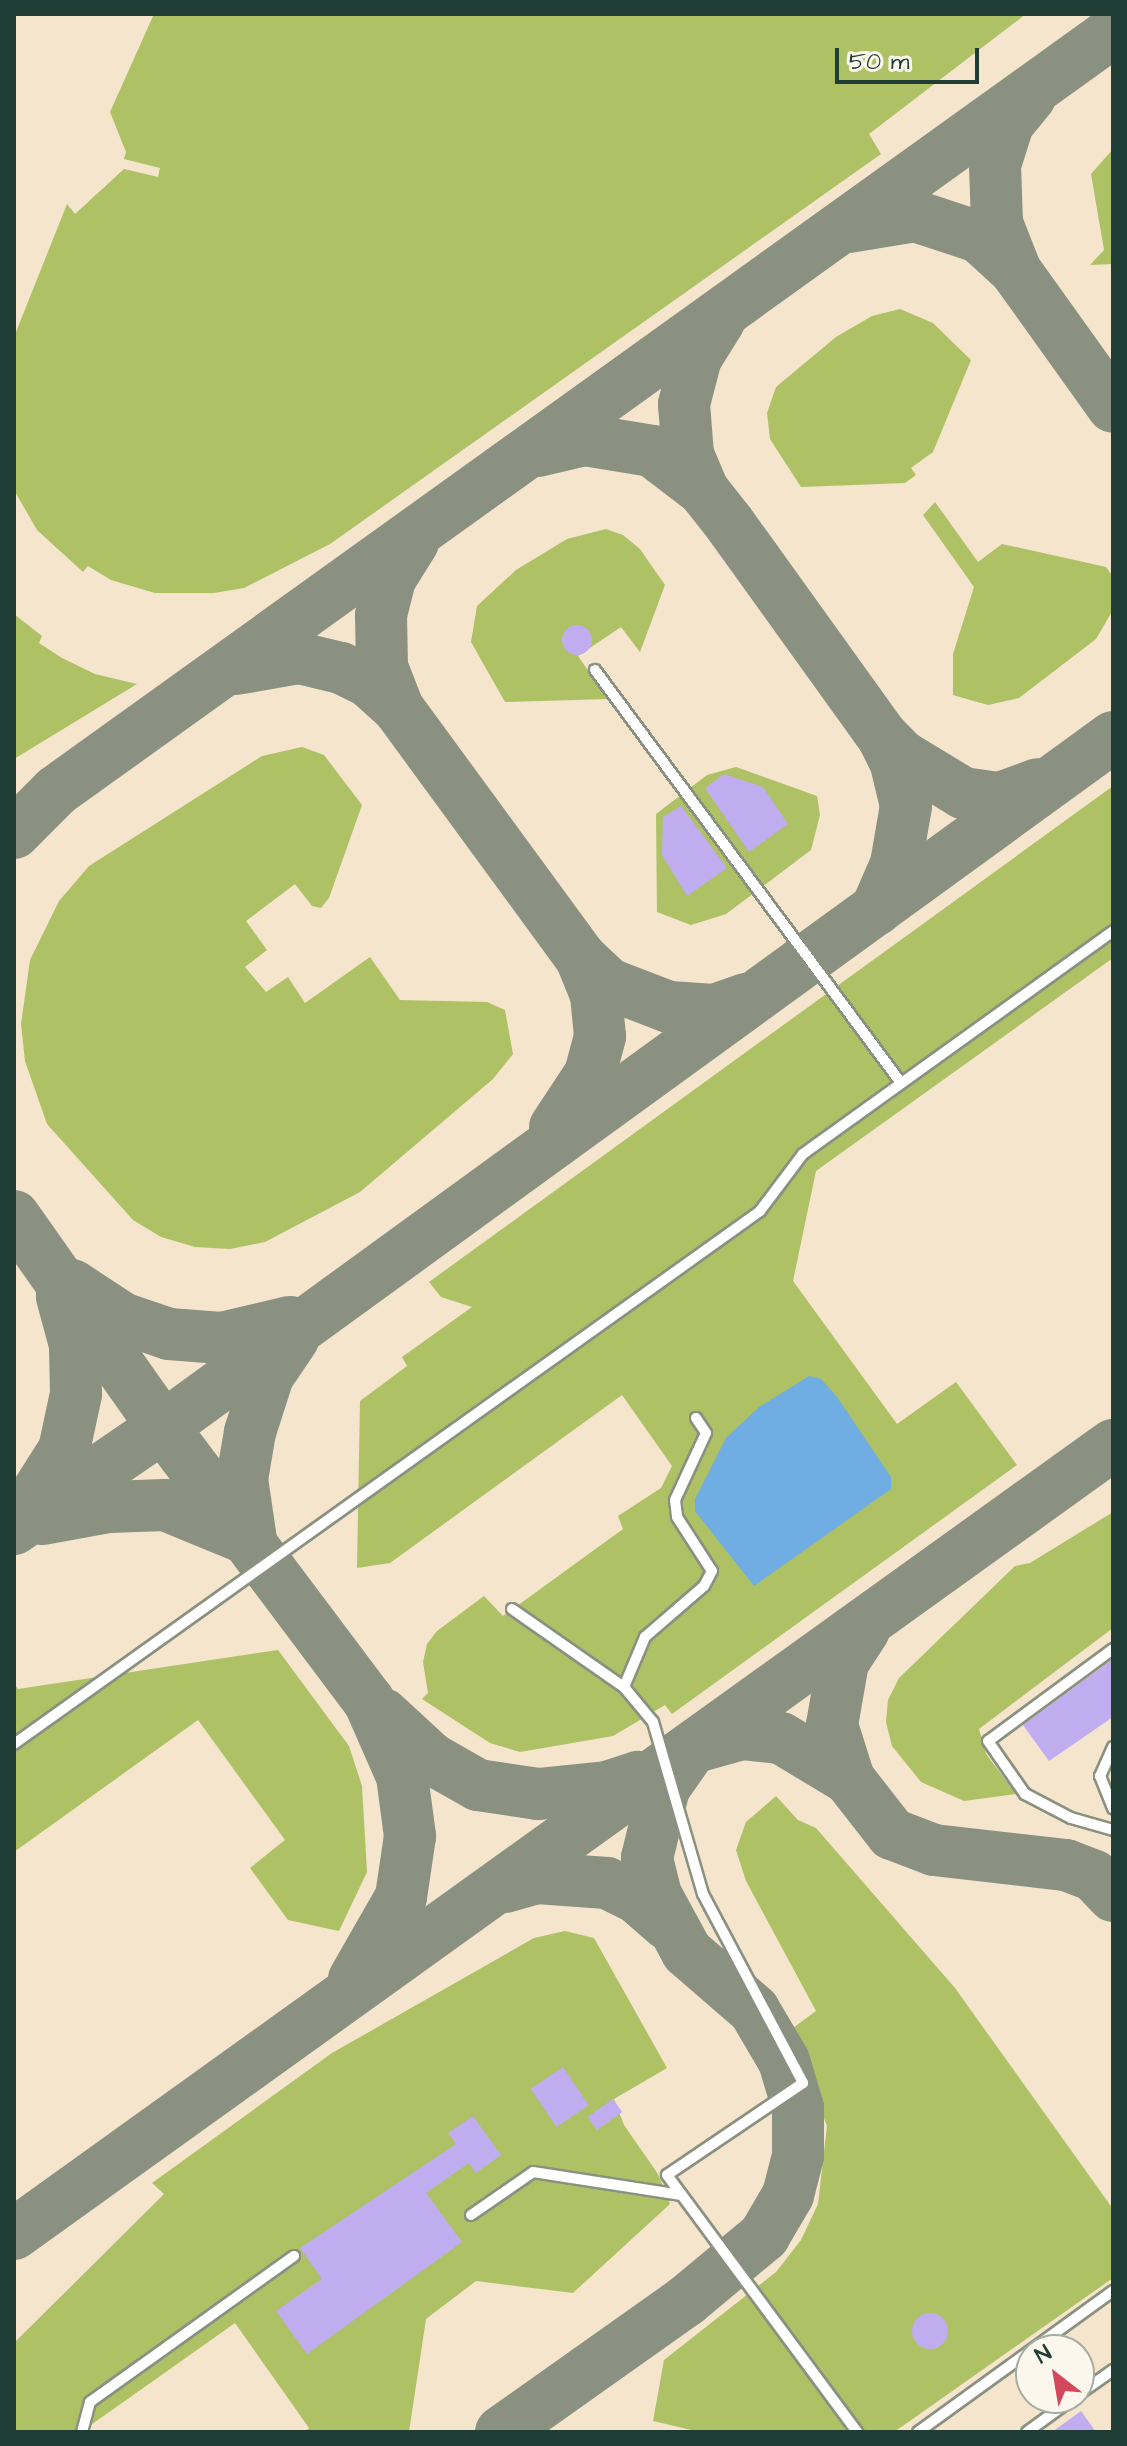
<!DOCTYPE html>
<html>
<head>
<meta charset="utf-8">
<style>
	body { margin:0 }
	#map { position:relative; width:1127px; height:2446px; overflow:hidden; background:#f4e5cc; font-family:"Architects Daughter",sans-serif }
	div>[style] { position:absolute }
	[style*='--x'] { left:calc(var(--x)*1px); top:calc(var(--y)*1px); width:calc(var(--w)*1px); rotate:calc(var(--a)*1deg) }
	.green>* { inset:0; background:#aec165 }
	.water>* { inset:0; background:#70ade2 }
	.taxiway>* { height:52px; margin:-26px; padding:0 26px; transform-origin:26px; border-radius:26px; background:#8a9180 }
	.building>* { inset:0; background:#bfadf0; transform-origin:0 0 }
	.round { border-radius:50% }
	.roads { filter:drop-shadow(2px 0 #8a9180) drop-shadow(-2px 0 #8a9180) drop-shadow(0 2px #8a9180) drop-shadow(0 -2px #8a9180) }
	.service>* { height:10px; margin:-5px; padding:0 5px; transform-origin:5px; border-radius:5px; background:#fff }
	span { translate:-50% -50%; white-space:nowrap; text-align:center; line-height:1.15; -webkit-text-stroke:7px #fbf7ec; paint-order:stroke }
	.frame { position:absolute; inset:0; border:16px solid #1f3d34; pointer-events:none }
	.north { position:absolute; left:1015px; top:2334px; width:80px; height:80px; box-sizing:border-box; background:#fbf7ec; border:2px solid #a3ada2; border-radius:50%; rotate:329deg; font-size:22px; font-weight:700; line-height:32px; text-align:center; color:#1f3d34 }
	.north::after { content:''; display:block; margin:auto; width:28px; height:36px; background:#d1495b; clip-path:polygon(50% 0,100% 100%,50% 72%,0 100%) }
	.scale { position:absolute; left:835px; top:48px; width:144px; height:36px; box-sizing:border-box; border:4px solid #1f3d34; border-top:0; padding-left:10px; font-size:24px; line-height:28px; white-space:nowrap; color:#1f3d34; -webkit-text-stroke:6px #fbf7ec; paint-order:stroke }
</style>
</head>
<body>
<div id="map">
	<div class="green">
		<i style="clip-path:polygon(154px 14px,1026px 14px,869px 134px,881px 154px,330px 544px,244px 588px,214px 593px,155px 593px,111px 580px,88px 566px,83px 572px,37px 530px,14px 490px,14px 337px,67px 204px,75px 214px,124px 169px,158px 177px,160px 168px,124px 159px,126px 152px,110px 112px)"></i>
		<i style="clip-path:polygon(1113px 149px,1113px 264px,1090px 265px,1104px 250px,1091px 174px)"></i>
		<i style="clip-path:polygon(900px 309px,933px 323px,971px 360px,933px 452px,911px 468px,916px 475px,905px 483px,801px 487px,770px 439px,767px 413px,776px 387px,836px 337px,872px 316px)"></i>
		<i style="clip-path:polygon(935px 502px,978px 562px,1002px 544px,1106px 567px,1111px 574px,1113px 610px,1096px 639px,1019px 698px,988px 705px,953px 695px,953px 654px,974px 587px,923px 515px)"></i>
		<i style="clip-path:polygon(606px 529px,623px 535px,640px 549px,665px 585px,640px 652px,621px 627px,578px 656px,608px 699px,505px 702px,471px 642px,477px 606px,516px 570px,567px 539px)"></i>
		<i style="clip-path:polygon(14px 614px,42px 636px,39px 643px,62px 658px,95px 674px,137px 684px,14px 759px)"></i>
		<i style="clip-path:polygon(302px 747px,324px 755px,362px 805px,329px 898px,321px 908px,312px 906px,295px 884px,246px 921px,267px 950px,245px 967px,266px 992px,288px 977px,305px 1003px,370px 957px,400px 1000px,487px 1002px,505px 1010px,513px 1054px,493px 1079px,360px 1192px,265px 1242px,230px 1249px,195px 1247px,161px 1237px,133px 1220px,47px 1124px,25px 1061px,21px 1024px,30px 960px,59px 901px,89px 866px,262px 756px)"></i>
		<i style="clip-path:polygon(736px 767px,817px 796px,820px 815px,811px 850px,726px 914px,691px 925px,657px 912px,656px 814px,707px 775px)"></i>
		<i style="clip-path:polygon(1113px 786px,1113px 958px,816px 1171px,793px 1281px,897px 1424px,956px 1382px,1017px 1465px,672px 1714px,665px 1705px,613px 1736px,520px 1752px,490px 1743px,422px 1699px,428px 1693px,423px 1662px,427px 1644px,437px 1631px,484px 1596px,503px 1616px,623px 1529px,618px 1516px,661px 1488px,672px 1466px,622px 1395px,390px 1563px,357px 1568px,360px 1401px,407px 1366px,402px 1357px,472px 1307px,441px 1297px,429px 1282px)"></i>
		<i style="clip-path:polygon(1113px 1512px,1113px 1628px,979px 1729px,986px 1754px,1016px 1794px,964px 1801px,921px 1782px,892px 1746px,886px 1722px,888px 1700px,899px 1678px,1015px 1566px,1030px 1563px)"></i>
		<i style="clip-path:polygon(278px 1650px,349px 1746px,362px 1786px,367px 1872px,339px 1931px,288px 1920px,250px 1868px,285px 1840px,198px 1720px,14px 1852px,14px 1683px,18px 1689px)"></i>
		<i style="clip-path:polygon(776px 1796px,798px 1820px,816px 1828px,955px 1988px,1113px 2209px,1113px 2278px,897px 2430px,700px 2432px,653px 2421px,664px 2360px,776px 2272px,801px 2240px,818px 2204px,827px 2126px,789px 2031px,816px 2011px,746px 1881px,736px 1850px,746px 1822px)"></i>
		<i style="clip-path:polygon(565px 1931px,594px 1938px,667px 2068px,614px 2099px,624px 2125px,658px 2174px,670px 2204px,573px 2293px,476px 2281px,426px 2319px,409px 2432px,305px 2432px,309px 2428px,235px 2323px,81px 2432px,14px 2432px,14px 2343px,164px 2194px,152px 2183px,332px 2053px,534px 1938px)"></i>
	</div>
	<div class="water">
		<i style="clip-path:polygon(809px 1376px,821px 1379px,837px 1397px,891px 1477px,891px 1489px,754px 1586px,695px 1511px,695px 1499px,726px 1438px,759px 1407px)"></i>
	</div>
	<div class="taxiway">
		<i style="--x:848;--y:227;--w:68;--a:-9.3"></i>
		<i style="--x:915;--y:216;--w:67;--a:18.2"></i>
		<i style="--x:979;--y:237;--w:49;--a:42.5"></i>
		<i style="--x:1015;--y:270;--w:168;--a:54.4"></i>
		<i style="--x:1015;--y:269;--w:49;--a:-111.4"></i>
		<i style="--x:997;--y:223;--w:58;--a:-92"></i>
		<i style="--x:995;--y:165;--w:43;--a:-72.4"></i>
		<i style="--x:1008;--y:124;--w:35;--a:-51"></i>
		<i style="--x:538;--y:451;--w:48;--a:-13.2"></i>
		<i style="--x:585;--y:440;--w:68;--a:9.3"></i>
		<i style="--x:652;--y:451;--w:64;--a:37.4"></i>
		<i style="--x:703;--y:490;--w:42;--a:51.8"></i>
		<i style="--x:729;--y:523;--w:264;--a:54.3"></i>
		<i style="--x:883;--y:737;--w:30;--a:64"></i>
		<i style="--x:896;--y:764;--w:43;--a:76.6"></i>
		<i style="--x:906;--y:806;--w:59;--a:99.8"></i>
		<i style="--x:896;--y:864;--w:50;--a:113.5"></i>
		<i style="--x:703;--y:490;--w:38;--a:-113"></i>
		<i style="--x:688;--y:455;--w:51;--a:-94.5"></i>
		<i style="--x:684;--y:404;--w:48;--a:-75.4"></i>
		<i style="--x:696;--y:358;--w:44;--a:-58.1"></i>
		<i style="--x:236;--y:669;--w:64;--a:-9.9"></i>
		<i style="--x:299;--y:658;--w:43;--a:13.4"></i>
		<i style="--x:341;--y:668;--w:30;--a:26"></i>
		<i style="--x:368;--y:681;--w:40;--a:42"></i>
		<i style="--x:398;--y:708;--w:310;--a:53.8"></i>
		<i style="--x:581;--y:958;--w:38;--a:43"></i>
		<i style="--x:609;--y:984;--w:64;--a:21"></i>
		<i style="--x:669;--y:1007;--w:45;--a:3.8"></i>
		<i style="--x:714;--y:1010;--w:34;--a:-19"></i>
		<i style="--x:398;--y:708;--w:44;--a:-111.3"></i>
		<i style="--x:382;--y:667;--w:52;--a:-91.1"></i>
		<i style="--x:381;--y:615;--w:37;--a:-76"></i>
		<i style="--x:390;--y:579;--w:44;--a:-58.1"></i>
		<i style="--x:883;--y:737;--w:27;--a:45"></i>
		<i style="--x:902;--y:756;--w:71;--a:31.2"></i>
		<i style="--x:963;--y:793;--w:37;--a:8"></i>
		<i style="--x:1000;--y:798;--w:40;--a:-20.2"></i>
		<i style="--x:14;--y:833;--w:59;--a:-45"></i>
		<i style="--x:56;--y:791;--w:1301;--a:-35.68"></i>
		<i style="--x:555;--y:1127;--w:64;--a:-56.6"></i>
		<i style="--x:590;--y:1074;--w:39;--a:-75"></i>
		<i style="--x:600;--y:1036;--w:41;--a:-95.6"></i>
		<i style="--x:596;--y:995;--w:40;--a:-112"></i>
		<i style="--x:14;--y:1216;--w:258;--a:54.8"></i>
		<i style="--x:163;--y:1427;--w:343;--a:53.1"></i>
		<i style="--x:369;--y:1701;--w:82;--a:66.3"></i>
		<i style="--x:402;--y:1776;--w:61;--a:82.4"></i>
		<i style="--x:410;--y:1836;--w:62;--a:98.4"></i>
		<i style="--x:401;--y:1897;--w:95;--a:119.8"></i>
		<i style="--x:72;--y:1285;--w:60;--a:33.4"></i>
		<i style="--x:122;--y:1318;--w:50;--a:18.8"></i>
		<i style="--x:169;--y:1334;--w:52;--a:4.4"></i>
		<i style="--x:221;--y:1338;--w:71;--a:-13.1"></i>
		<i style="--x:27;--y:1508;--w:69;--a:-57.5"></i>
		<i style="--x:64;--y:1450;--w:57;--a:-77.9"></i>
		<i style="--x:76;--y:1394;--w:49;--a:-91.2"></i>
		<i style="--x:75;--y:1345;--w:50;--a:-105.2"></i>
		<i style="--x:43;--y:1519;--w:67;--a:-10.3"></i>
		<i style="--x:109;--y:1507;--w:56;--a:-2"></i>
		<i style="--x:165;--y:1505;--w:90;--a:22.3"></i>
		<i style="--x:14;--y:1529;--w:181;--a:-34.4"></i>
		<i style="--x:163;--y:1427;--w:1174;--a:-35.99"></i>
		<i style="--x:251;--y:1540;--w:62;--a:-98.4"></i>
		<i style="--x:242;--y:1479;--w:48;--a:-80.3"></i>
		<i style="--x:250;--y:1432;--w:59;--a:-72.2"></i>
		<i style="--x:268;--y:1376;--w:45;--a:-56"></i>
		<i style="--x:864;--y:1630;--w:38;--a:123"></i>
		<i style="--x:843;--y:1662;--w:64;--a:99.9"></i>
		<i style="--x:832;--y:1725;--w:57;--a:72.5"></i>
		<i style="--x:849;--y:1779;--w:70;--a:52"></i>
		<i style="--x:892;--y:1834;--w:45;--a:20.9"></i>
		<i style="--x:934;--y:1850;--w:133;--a:6.5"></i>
		<i style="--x:1066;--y:1865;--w:30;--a:21"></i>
		<i style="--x:1094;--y:1876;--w:28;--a:46"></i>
		<i style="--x:383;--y:1714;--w:67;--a:42.6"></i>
		<i style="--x:432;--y:1759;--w:53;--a:29.5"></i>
		<i style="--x:478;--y:1785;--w:61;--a:8.5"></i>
		<i style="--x:538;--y:1794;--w:69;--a:-5.8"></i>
		<i style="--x:607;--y:1787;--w:33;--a:-18"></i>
		<i style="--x:505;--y:1887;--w:33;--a:-16"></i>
		<i style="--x:537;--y:1878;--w:70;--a:4.1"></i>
		<i style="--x:607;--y:1883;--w:32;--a:26"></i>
		<i style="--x:636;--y:1897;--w:41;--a:41.1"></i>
		<i style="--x:14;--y:2234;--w:1353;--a:-35.68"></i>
		<i style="--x:501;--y:2432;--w:227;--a:-35.3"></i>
		<i style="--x:686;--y:2301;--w:102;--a:-39.8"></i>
		<i style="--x:764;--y:2236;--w:48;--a:-59.7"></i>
		<i style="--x:788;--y:2195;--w:40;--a:-75.6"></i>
		<i style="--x:798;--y:2156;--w:48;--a:-90"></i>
		<i style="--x:798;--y:2108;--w:49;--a:-106.6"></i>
		<i style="--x:784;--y:2061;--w:59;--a:-120.5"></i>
		<i style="--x:754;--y:2010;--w:89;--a:-139.1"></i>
		<i style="--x:687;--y:1952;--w:65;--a:-118.5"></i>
		<i style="--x:656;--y:1895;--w:38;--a:-104"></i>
		<i style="--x:647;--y:1858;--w:72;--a:-76.3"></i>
		<i style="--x:664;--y:1788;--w:49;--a:-55"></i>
		<i style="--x:692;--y:1748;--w:52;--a:-15.6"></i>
		<i style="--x:742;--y:1734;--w:39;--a:6"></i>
		<i style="--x:781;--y:1738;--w:79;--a:31.1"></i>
	</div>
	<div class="building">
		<i class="round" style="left:562px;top:625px;width:30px;height:30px"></i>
		<i style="clip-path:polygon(724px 774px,763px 787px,788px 824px,749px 852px,705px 788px)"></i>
		<i style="clip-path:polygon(681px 806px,727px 868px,687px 896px,662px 855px,663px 817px)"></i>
		<i style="clip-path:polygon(1113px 1659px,1113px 1717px,1049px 1761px,1023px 1725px)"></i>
		<i style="left:563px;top:2067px;width:46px;height:39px;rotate:56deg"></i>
		<i style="left:613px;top:2099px;width:16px;height:31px;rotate:55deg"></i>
		<i style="clip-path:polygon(473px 2116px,501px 2155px,476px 2173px,469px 2163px,426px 2193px,462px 2242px,307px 2354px,276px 2311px,322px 2279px,300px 2248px,456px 2144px,448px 2133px)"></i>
		<i class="round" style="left:912px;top:2313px;width:36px;height:36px"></i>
		<i style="clip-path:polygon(1081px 2411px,1096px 2432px,1052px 2432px)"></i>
	</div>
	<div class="roads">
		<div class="service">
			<i style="--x:595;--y:670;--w:514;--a:53.46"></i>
			<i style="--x:696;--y:1418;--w:18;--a:56"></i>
			<i style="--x:706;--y:1433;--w:74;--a:114.8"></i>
			<i style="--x:675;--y:1500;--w:17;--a:83"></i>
			<i style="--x:677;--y:1517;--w:64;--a:57.1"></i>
			<i style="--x:712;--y:1571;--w:17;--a:118"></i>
			<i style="--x:704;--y:1586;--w:78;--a:139.2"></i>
			<i style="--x:645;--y:1637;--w:54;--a:112.8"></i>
			<i style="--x:624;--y:1687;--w:45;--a:50.4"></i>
			<i style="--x:653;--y:1722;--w:179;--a:73.8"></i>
			<i style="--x:703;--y:1894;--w:214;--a:62.1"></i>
			<i style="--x:803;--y:2083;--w:164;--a:145.9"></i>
			<i style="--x:667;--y:2175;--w:320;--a:53.5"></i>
			<i style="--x:512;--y:1609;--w:136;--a:34.9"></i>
			<i style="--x:1113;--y:1649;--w:155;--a:143.6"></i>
			<i style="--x:988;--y:1741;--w:65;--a:55.1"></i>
			<i style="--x:1025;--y:1794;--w:52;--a:27.6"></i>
			<i style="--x:1071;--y:1818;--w:44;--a:15.9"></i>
			<i style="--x:14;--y:1744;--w:917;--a:-35.54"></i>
			<i style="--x:760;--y:1211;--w:71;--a:-53"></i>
			<i style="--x:803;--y:1154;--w:382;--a:-35.7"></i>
			<i style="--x:1113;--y:1747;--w:32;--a:114"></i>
			<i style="--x:1100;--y:1776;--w:35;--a:68"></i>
			<i style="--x:471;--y:2215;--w:75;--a:-34.7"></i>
			<i style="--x:533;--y:2172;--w:150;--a:8.8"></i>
			<i style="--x:1079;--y:2394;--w:42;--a:-35.2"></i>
			<i style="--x:82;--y:2432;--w:31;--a:-75"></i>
			<i style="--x:90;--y:2402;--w:251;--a:-35.6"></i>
			<i style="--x:918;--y:2432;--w:241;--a:-35.9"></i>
			<i style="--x:1027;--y:2432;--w:58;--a:-35.9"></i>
		</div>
	</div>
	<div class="frame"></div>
	<div class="north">N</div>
	<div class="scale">50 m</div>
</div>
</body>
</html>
